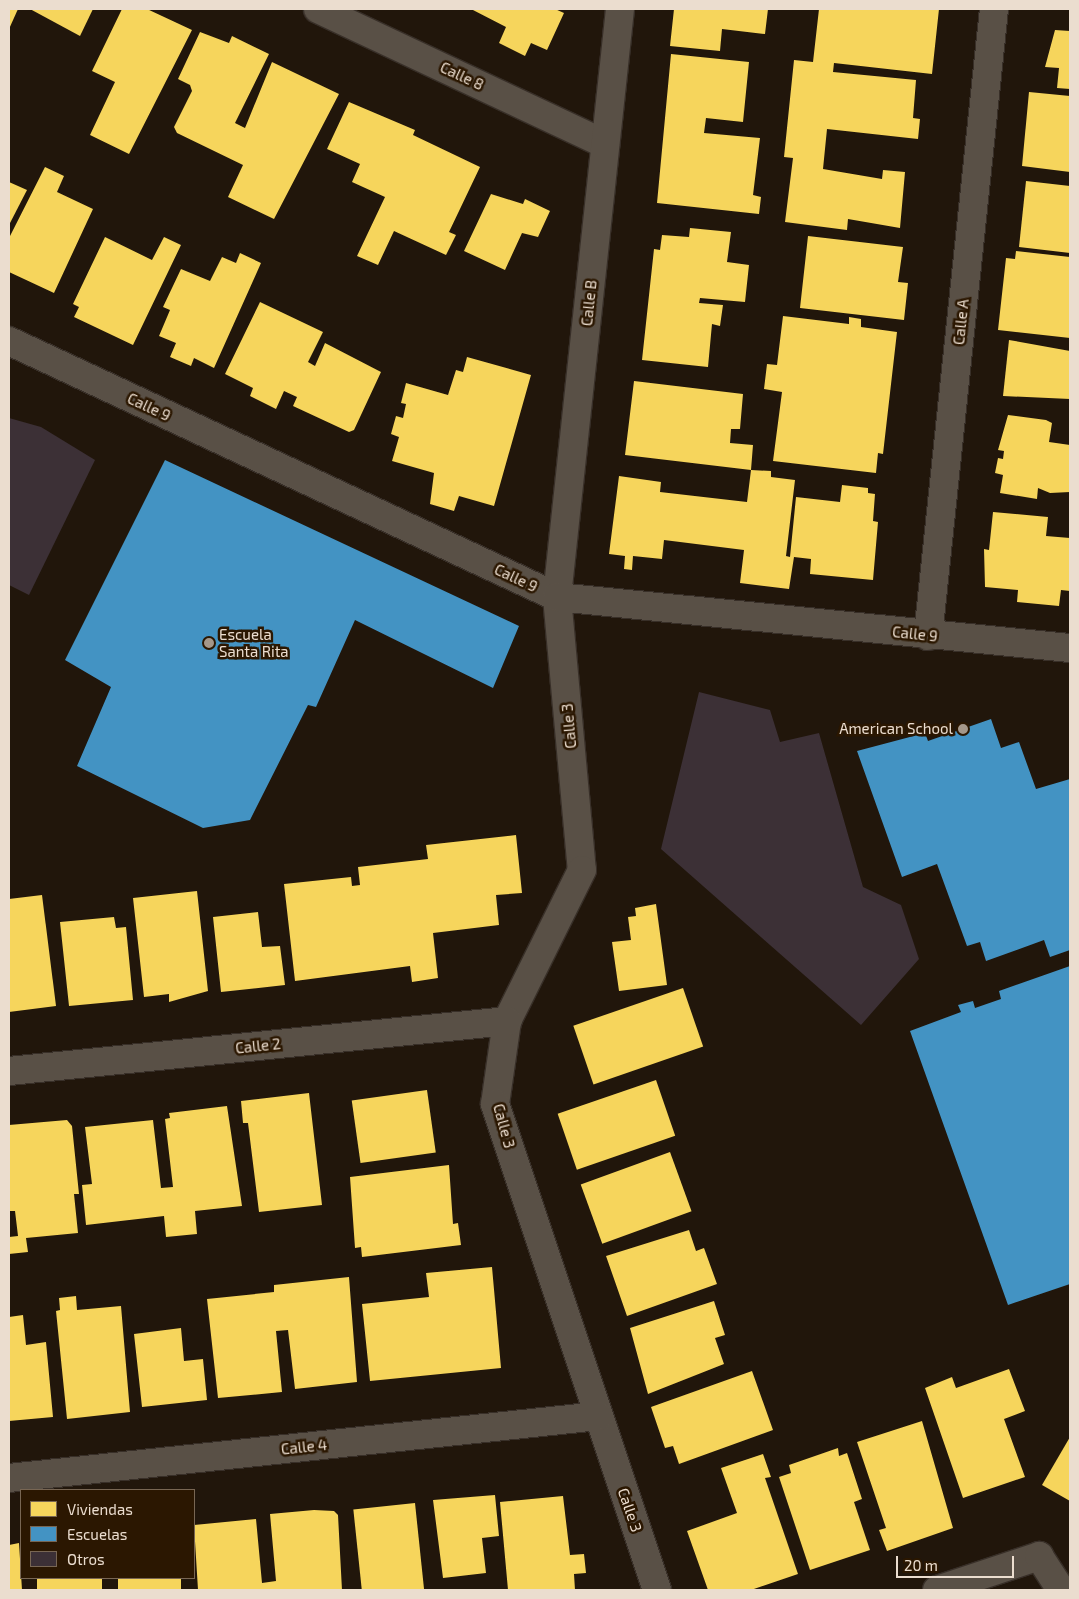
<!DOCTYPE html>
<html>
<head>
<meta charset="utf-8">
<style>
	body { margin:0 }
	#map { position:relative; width:1079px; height:1599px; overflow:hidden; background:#21160b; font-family:"Exo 2",sans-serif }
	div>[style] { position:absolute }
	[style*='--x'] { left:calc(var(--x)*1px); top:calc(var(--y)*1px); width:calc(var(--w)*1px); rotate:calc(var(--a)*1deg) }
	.homes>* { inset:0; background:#f6d55c; transform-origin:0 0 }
	.schools>* { inset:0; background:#4393c3 }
	.building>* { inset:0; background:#3c3036 }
	.roads { filter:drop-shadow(1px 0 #382f28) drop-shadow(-1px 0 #382f28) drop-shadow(0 1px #382f28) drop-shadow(0 -1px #382f28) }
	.minor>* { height:28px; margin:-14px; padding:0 14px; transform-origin:14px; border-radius:14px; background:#595046 }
	.dots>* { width:14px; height:14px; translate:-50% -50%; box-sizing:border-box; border:2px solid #2b1701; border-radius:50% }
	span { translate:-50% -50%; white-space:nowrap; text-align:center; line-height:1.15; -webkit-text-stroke:5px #2b1701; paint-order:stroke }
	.street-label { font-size:15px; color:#ebddcf }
	.poi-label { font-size:15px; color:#ebddcf }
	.left { translate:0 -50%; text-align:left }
	.right { translate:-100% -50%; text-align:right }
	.frame { position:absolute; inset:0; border:10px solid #ebddcf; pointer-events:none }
	.legend { position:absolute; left:20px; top:1489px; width:175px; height:90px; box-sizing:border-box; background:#2b1701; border:1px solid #786653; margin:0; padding:6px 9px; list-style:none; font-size:15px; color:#ebddcf }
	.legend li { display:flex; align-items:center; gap:10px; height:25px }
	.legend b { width:25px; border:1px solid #786653 }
	.scale { position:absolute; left:896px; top:1556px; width:118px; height:22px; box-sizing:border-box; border:2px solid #ebddcf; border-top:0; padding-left:6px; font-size:15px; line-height:18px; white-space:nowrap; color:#ebddcf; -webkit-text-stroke:4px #2b1701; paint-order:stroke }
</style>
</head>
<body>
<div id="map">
	<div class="homes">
		<i style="clip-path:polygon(9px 9px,18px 9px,9px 29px)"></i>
		<i style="clip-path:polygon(30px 9px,93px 9px,80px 36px)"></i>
		<i style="clip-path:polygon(122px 9px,147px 9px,192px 30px,129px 154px,90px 135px,115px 82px,92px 71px)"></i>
		<i style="clip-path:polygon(471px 9px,555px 9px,564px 13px,547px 50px,531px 43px,525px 56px,499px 43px,506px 27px)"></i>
		<i style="clip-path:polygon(674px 9px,768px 9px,765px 34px,722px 29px,720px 51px,670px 46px)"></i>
		<i style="clip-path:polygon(819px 9px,939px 9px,932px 74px,834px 63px,833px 72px,916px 80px,913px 118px,920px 119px,918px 139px,827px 129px,823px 169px,882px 179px,883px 170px,905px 172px,900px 228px,848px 219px,847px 230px,785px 222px,793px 158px,784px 157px,794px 60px,813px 62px)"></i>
		<i style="clip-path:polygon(1055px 30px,1070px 31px,1070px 89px,1057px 88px,1059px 68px,1045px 67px)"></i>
		<i style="clip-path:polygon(200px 32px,229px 43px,232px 36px,269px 54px,235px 123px,245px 128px,272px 62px,339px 94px,274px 219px,228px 197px,243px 165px,177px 133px,174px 127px,192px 91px,190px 85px,178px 79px)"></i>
		<i style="clip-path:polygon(671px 54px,749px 62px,743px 122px,706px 118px,704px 133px,760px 138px,753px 195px,761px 197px,759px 214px,657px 203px)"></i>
		<i style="clip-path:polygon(1029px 92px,1070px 96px,1070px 172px,1022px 166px)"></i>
		<i style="clip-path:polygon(349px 102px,415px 130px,413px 135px,480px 167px,449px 232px,456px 235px,446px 255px,394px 231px,378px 265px,357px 256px,385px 197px,352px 182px,360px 164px,327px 149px)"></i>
		<i style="clip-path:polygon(45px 167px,64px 176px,57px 192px,93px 209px,54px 293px,9px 272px,9px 238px)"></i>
		<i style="clip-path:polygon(1026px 181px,1070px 186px,1070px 253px,1019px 247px)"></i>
		<i style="clip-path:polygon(9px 182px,27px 190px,9px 225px)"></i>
		<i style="clip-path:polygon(491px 194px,523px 204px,525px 199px,550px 211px,538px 237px,522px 233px,505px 270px,464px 251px)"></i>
		<i style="clip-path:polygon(690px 228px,731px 232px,727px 262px,749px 265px,745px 302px,700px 298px,699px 303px,723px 305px,720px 326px,712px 324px,708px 367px,642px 360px,654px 249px,660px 250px,662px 235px,689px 237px)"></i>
		<i style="clip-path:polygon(808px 236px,903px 247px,898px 282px,908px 283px,904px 320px,800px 308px)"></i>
		<i style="clip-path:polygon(105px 237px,152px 260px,164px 237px,181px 245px,133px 345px,74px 317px,79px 307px,73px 304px)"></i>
		<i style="clip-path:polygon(1016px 251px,1070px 257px,1070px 338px,998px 330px,1006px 258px,1015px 259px)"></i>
		<i style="clip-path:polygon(240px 253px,261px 263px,214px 368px,194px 358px,191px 366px,170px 357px,176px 343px,159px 336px,170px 310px,163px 307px,181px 269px,210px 281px,222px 257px,236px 263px)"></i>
		<i style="clip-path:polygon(260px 302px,323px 332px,308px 362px,315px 366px,325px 343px,381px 372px,354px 430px,349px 432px,293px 406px,297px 397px,284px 391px,276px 409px,250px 396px,253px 388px,225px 374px)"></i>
		<i style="clip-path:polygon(783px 316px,849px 324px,849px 317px,861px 319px,861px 327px,897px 332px,883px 454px,878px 453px,876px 473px,773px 461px,782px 392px,764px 389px,767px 364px,777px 365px)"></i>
		<i style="clip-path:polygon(1009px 340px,1070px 351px,1070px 399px,1003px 396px)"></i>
		<i style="clip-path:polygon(467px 357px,531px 375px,494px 506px,459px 496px,454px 511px,430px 504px,434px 473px,392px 461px,399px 437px,391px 434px,396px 416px,403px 418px,406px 404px,401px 403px,406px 383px,448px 395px,456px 370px,463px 372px)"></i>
		<i style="clip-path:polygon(634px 381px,743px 394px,740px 429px,731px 429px,730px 443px,753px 445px,751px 470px,625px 455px)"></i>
		<i style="clip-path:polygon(1008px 415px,1046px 420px,1052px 423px,1049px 442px,1070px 445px,1070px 492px,1050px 493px,1038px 488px,1037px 499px,1000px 493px,1003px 475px,995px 473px,998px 458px,1003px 459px,1004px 451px,998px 450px)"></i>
		<i style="clip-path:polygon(751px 470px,771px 471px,771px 477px,795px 480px,786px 556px,790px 557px,796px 497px,840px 502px,842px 485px,868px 488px,868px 493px,875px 494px,873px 521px,878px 522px,873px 580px,810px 574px,811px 559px,794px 557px,789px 589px,740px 583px,744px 550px,664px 540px,662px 559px,633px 556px,632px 570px,624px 569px,625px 556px,609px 554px,619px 476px,661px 482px,660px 492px,747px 502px)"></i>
		<i style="clip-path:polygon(993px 512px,1048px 517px,1046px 536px,1070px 538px,1070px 591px,1061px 590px,1059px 606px,1017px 602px,1018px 590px,985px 587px,984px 549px,989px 550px)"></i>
		<i style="clip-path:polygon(516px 835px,522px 893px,496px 895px,499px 925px,433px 933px,438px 978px,412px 982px,410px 966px,295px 981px,284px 884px,351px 877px,352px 886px,360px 885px,358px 867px,428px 859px,426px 845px)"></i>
		<i style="clip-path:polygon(197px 891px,208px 991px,169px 1002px,169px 994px,144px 997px,133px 898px)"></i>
		<i style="clip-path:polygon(42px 895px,56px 1006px,9px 1012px,9px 899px)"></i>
		<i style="clip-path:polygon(656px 904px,667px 985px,619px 991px,612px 942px,631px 940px,628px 917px,636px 916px,635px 908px)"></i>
		<i style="clip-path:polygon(258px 912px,262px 947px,280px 946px,285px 985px,221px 992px,213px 917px)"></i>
		<i style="clip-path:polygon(114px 917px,116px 928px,126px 927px,133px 1000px,69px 1006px,60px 922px)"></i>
		<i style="left:683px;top:988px;width:62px;height:116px;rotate:71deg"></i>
		<i style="left:656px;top:1080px;width:59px;height:104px;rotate:71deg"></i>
		<i style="left:427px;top:1090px;width:63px;height:76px;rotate:82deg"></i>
		<i style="clip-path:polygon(309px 1093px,322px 1205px,259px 1212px,248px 1123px,243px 1123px,241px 1101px)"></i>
		<i style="clip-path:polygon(227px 1106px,242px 1206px,195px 1211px,197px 1234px,166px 1237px,164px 1216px,86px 1225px,82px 1185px,92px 1184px,85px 1127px,153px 1120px,161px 1188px,173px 1187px,165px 1119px,170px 1118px,169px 1113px)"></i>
		<i style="clip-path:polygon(67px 1120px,72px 1126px,79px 1194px,74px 1194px,78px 1233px,26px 1238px,28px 1252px,9px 1254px,9px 1237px,18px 1236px,15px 1211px,9px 1211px,9px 1125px)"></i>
		<i style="left:670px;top:1152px;width:63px;height:95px;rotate:70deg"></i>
		<i style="clip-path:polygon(449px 1165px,453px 1224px,458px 1223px,461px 1245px,362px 1257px,361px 1247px,355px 1248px,350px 1177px)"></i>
		<i style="clip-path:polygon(689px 1230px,696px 1251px,704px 1248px,717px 1284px,627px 1316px,606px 1256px)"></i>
		<i style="clip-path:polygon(492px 1267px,501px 1368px,370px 1381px,362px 1304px,429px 1297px,426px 1273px)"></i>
		<i style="clip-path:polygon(349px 1277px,357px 1382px,295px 1389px,288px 1330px,276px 1331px,282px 1392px,218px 1398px,207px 1299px,274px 1292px,274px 1285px)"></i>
		<i style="clip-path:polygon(76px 1296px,77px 1310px,121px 1306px,130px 1412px,67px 1419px,56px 1311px,60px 1310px,59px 1298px)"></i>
		<i style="clip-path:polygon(714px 1301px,725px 1335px,715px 1338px,724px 1364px,648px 1394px,630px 1328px)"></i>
		<i style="clip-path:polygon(23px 1315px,26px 1345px,46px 1342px,53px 1417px,9px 1421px,9px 1317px)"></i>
		<i style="clip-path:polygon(181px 1328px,184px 1361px,203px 1359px,207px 1400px,142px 1407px,134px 1334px)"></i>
		<i style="clip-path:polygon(1009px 1369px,1025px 1411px,1004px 1419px,1025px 1477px,963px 1498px,925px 1388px,952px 1377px,956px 1388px)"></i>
		<i style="clip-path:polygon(752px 1371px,773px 1430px,679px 1464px,673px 1446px,665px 1448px,651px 1407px)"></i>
		<i style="clip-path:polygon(922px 1421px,953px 1528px,887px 1551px,879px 1530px,886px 1528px,857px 1442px)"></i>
		<i style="clip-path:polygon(1070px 1437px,1070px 1501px,1042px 1485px)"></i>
		<i style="clip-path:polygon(838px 1448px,839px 1456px,847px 1453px,862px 1499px,854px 1502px,870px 1550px,810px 1570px,779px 1477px,791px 1473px,789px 1465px)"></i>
		<i style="clip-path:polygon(763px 1454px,771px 1477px,765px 1478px,798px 1574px,751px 1590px,708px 1590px,687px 1531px,737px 1513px,721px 1468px)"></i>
		<i style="clip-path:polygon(495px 1495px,499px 1536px,482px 1538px,486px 1573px,443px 1578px,433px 1500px)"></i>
		<i style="clip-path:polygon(563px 1496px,570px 1555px,584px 1554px,586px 1573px,574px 1574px,575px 1590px,508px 1590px,500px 1502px)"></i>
		<i style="left:415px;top:1503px;width:87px;height:62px;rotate:84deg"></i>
		<i style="clip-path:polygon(314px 1510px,334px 1511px,338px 1515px,342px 1590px,198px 1590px,194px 1525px,256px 1519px,262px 1583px,276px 1581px,270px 1514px)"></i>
		<i style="clip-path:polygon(19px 1543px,22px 1590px,9px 1590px,9px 1545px)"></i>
		<i style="left:37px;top:1578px;width:65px;height:12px"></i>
		<i style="left:118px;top:1578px;width:63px;height:12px"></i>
	</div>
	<div class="schools">
		<i style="clip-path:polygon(165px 460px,519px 626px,493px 688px,355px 620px,316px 707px,308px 705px,250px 820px,203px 828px,77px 766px,111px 687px,65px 660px)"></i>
		<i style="clip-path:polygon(991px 719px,1001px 748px,1019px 742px,1036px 789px,1070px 779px,1070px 950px,1050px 957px,1044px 940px,986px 961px,980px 942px,967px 946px,937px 864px,902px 877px,857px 751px,925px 733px,928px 741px)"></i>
		<i style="clip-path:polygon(1070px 966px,1070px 1284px,1008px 1305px,910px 1031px,961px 1012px,958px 1005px,973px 1001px,975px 1008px,1001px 999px,999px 991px)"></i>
	</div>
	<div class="building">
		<i style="clip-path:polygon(9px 418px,41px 427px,95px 460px,29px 595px,9px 585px)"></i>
		<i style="clip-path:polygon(699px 692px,770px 710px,780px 742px,819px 733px,863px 887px,901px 905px,919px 959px,861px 1025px,661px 849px)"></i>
	</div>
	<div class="roads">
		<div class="minor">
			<i style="--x:318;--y:9;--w:317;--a:25.2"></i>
			<i style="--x:620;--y:9;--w:591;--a:96.12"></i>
			<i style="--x:557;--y:597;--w:274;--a:84.8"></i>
			<i style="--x:582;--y:870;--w:169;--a:116.4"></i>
			<i style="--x:507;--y:1021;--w:84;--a:98.2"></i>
			<i style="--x:495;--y:1104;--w:512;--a:71.57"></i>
			<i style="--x:9;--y:341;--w:605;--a:25.04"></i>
			<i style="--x:557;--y:597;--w:516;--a:5.68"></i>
			<i style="--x:928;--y:636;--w:630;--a:-83.99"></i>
			<i style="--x:9;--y:1071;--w:501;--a:-5.73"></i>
			<i style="--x:9;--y:1478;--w:593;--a:-6"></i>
			<i style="--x:937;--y:1590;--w:108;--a:-18.4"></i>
			<i style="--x:1039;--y:1556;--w:40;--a:57.1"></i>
		</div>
	</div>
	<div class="dots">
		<i style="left:209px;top:643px;background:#a4978a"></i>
		<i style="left:963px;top:729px;background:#a4978a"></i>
	</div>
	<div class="street-label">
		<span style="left:462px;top:76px;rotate:25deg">Calle 8</span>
		<span style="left:589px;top:303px;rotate:-84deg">Calle B</span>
		<span style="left:961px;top:322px;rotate:-84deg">Calle A</span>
		<span style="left:149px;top:407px;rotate:25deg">Calle 9</span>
		<span style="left:516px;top:578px;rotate:25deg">Calle 9</span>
		<span style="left:915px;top:634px;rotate:6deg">Calle 9</span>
		<span style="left:569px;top:726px;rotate:-95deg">Calle 3</span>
		<span style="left:258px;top:1046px;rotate:-6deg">Calle 2</span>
		<span style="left:504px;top:1126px;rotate:75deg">Calle 3</span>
		<span style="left:304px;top:1447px;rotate:-6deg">Calle 4</span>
		<span style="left:630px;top:1510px;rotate:71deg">Calle 3</span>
	</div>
	<div class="poi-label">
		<span class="left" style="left:219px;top:643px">Escuela<br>Santa Rita</span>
		<span class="right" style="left:953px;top:729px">American School</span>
	</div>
	<div class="frame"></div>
	<ul class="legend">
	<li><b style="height:14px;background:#f6d55c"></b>Viviendas</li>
	<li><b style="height:14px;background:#4393c3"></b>Escuelas</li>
	<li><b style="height:14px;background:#3c3036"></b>Otros</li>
	</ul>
	<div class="scale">20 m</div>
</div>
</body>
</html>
